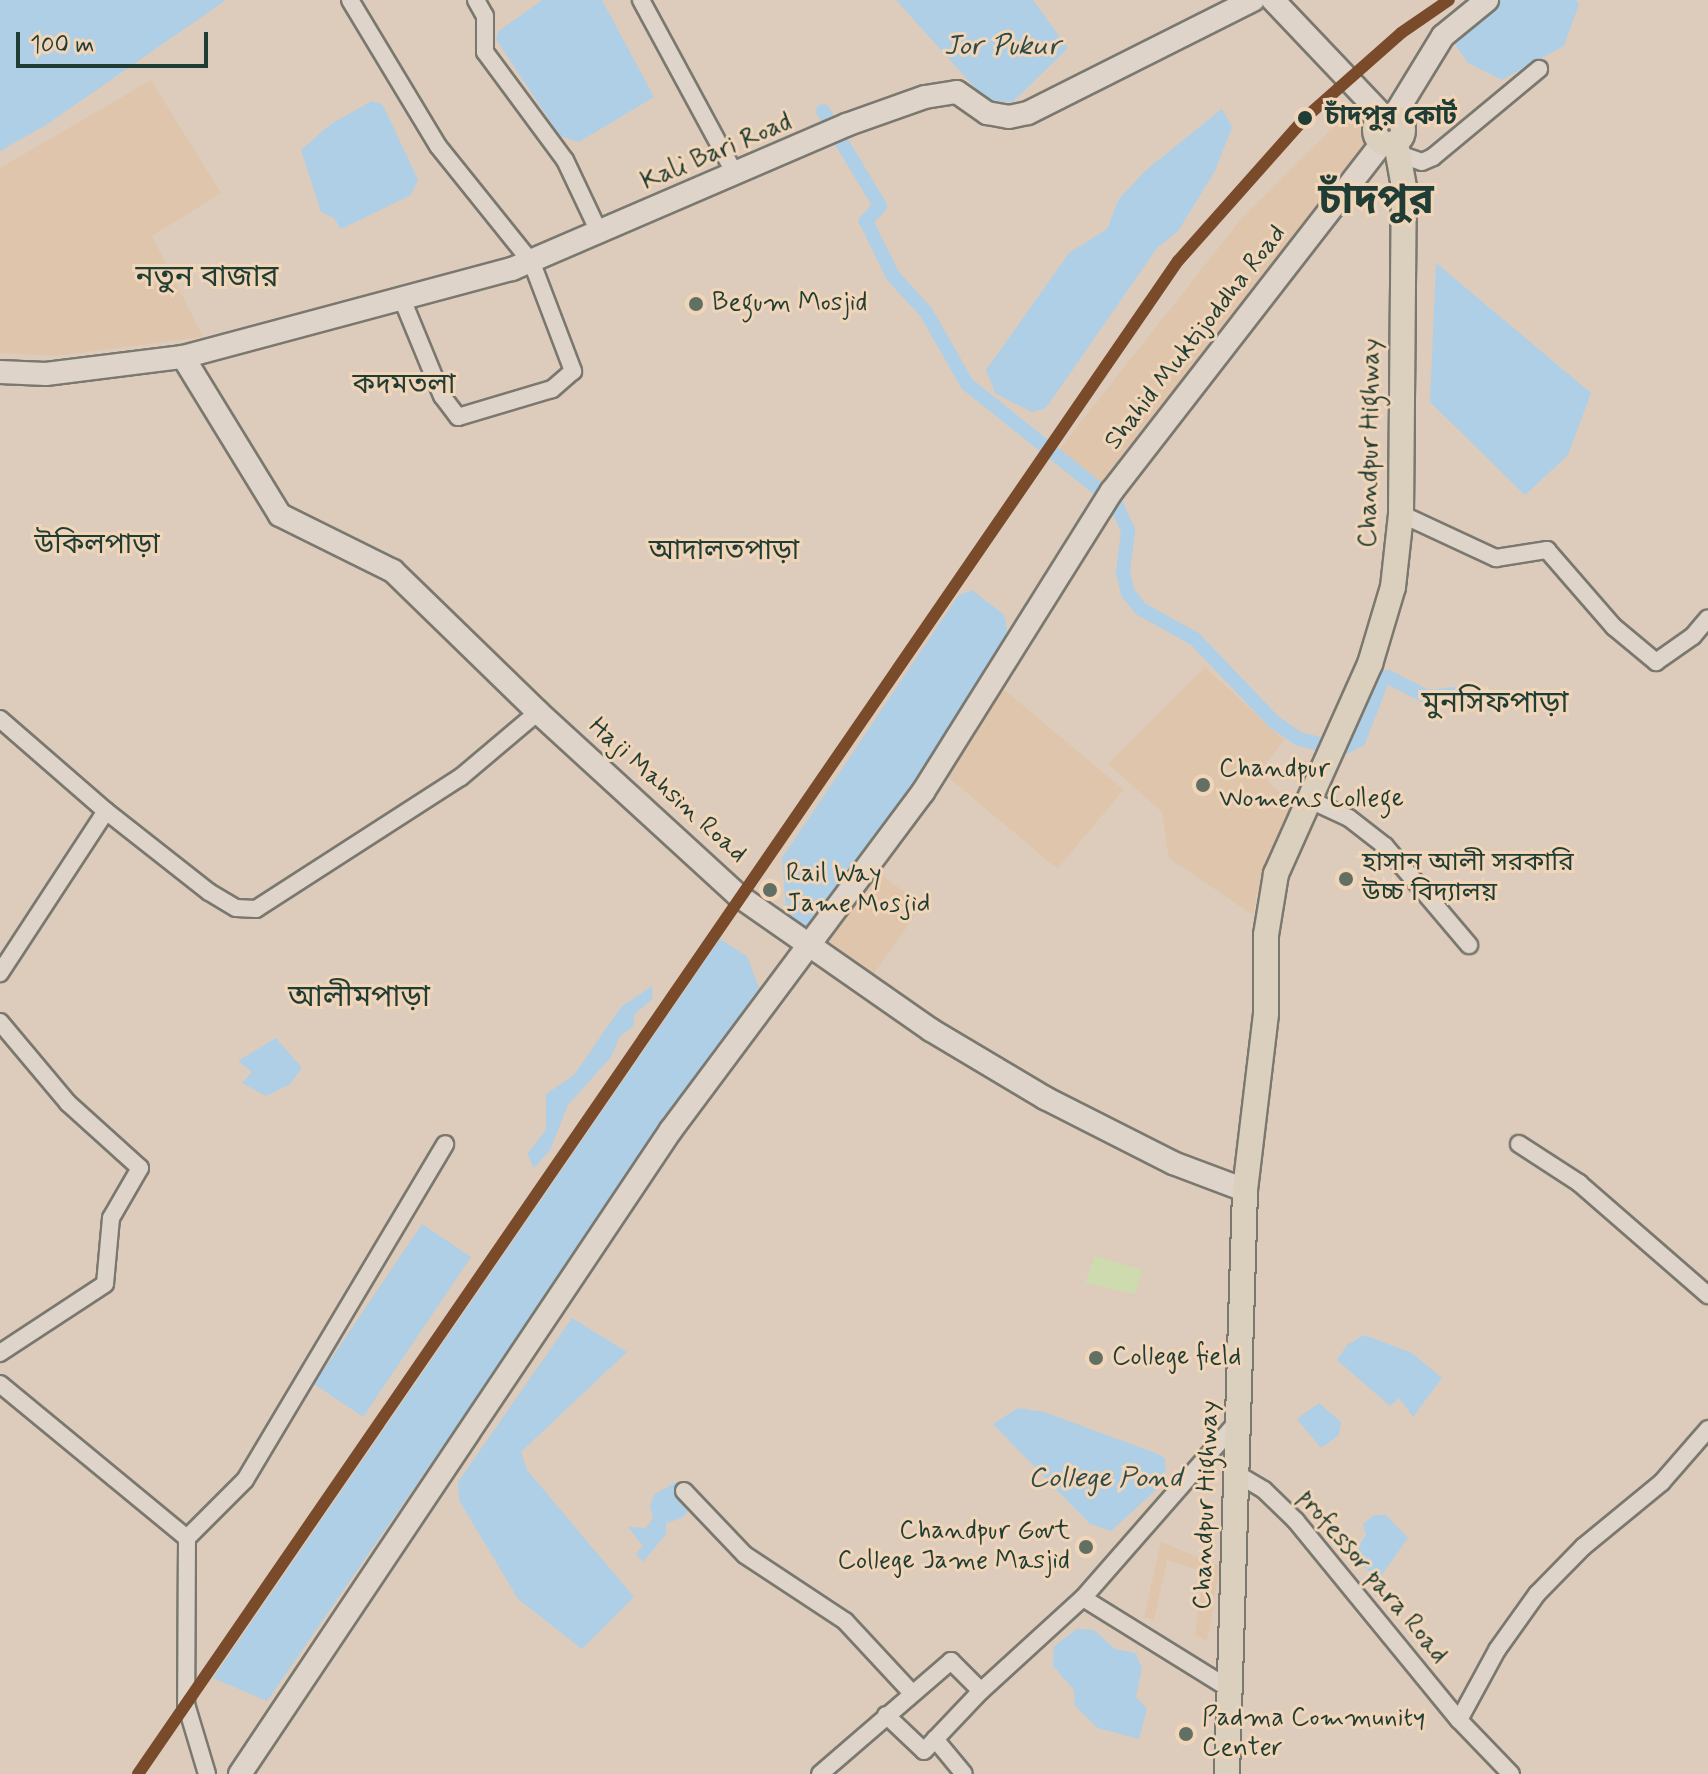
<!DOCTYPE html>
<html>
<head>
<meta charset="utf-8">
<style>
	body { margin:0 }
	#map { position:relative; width:1708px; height:1774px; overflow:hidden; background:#dcb; font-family:Mynerve,"Noto Sans Bengali",sans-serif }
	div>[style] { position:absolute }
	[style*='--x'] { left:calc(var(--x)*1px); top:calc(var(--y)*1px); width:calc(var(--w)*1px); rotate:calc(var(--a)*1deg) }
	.built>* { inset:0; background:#dfc5ac; transform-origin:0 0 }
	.green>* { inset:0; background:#cedbae }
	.water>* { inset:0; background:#aecfe6; transform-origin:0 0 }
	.canal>* { height:14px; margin:-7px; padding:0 7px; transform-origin:7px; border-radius:7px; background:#aecfe6 }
	.roads { filter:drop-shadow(2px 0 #7a786f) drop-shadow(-2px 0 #7a786f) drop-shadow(0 2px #7a786f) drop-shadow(0 -2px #7a786f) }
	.street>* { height:16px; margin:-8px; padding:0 8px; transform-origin:8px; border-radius:8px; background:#ded4c9 }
	.secondary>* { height:22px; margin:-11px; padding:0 11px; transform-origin:11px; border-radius:11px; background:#ded4c9 }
	.primary>* { height:24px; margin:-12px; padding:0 12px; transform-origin:12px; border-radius:12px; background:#dbd0be }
	.primary>.ring { margin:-12px; padding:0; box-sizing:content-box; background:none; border:24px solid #dbd0be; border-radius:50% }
	.rail-1>* { height:12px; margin:-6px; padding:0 6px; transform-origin:6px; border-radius:6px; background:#7a4b2a }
	.dots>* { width:22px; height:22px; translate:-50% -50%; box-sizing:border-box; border:4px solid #f1d5b8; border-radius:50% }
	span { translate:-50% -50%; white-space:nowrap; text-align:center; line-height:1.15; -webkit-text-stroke:6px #f1d5b8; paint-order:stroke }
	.stop-label { font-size:26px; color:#1f3d34; font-weight:700 }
	.left { translate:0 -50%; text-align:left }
	.street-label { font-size:26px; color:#1f3d34 }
	.poi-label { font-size:26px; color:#1f3d34 }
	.right { translate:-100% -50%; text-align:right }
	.water-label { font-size:28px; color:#2b4c48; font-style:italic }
	.neighbourhood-label { font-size:28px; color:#1f3d34 }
	.quarter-label { font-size:30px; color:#1f3d34 }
	.town-label { font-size:42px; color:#1f3d34; font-weight:700 }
	.scale { position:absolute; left:16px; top:32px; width:192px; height:36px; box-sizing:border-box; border:4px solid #1f3d34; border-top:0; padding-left:10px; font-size:24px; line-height:28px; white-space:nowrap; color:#1f3d34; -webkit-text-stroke:6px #f1d5b8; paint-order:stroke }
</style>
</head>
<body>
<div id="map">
	<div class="built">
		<i style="clip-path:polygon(151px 80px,221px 193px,152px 236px,203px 337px,56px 356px,0 353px,0 168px)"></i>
		<i style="clip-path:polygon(1347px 114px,1378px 147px,1105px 489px,1058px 451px,1242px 218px)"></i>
		<i style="clip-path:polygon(1205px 667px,1284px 740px,1260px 771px,1285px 799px,1299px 804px,1257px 894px,1253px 915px,1169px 858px,1162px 812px,1108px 764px)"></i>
		<i style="left:1001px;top:687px;width:160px;height:103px;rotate:40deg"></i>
		<i style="left:875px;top:871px;width:58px;height:90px;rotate:35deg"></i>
		<i style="clip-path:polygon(1161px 1542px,1220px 1566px,1207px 1641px,1195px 1635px,1204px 1572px,1167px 1560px,1154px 1620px,1144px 1617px)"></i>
	</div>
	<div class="green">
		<i style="clip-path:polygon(1095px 1256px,1142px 1270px,1135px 1294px,1085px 1283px)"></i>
	</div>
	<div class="water">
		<i style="clip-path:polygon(0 0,226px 0,46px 125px,0 151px)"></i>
		<i style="clip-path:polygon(542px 0,602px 0,654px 97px,579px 142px,560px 136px,496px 39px,499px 31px)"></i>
		<i style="clip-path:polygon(896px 0,1033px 0,1068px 48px,1013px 102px,987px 101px)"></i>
		<i style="clip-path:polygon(1489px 0,1576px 0,1579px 4px,1564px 46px,1502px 80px,1468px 63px,1450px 37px)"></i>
		<i style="clip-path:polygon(372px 101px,383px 105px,418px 180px,411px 195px,341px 229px,334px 218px,321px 212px,301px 150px,331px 124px)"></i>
		<i style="clip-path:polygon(1222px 109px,1232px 127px,1215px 171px,1178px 231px,1157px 248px,1046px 408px,1032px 412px,996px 394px,986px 370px,1069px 253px,1107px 229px,1119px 199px,1145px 171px)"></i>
		<i style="clip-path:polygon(1436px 263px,1591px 393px,1568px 455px,1525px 495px,1430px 402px)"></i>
		<i style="clip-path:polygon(972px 590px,1004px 615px,1009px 639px,820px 924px,808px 932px,800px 929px,786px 911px,782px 858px,958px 596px)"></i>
		<i style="clip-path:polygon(720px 939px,747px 956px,759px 988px,267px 1701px,213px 1678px)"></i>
		<i style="clip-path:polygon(652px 986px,653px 998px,635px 1014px,633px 1027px,620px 1036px,611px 1057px,568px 1105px,550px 1150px,534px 1168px,527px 1154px,546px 1130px,546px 1094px,574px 1075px,621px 1007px)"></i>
		<i style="clip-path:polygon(276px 1038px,302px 1068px,290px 1084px,266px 1096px,242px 1083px,252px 1072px,238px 1061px)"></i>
		<i style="left:422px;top:1224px;width:59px;height:193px;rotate:34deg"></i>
		<i style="clip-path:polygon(572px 1318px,627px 1352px,521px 1452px,527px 1470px,634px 1597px,582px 1649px,518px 1599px,459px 1500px,458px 1482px)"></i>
		<i style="clip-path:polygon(1364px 1335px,1412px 1353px,1442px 1378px,1413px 1417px,1399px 1398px,1390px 1406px,1337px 1360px,1347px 1345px)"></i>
		<i style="clip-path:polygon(1319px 1403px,1341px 1422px,1339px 1435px,1321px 1448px,1297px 1419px)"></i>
		<i style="clip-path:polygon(1018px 1408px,1044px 1412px,1158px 1454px,1165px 1458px,1166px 1481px,1111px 1531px,1090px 1524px,993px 1424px)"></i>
		<i style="clip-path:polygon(678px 1481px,692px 1506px,682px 1518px,666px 1523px,666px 1534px,643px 1562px,636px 1554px,643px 1546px,628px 1527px,646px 1528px,653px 1518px,650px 1505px,655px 1494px)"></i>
		<i style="clip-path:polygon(1374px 1515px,1386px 1515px,1408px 1538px,1379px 1579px,1351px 1557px,1366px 1535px,1363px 1524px)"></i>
		<i style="clip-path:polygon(1077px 1629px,1094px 1630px,1115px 1649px,1135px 1653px,1142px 1668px,1136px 1697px,1147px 1709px,1139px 1739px,1098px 1728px,1075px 1706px,1074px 1690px,1053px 1666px,1054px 1646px)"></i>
	</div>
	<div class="canal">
		<i style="--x:823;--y:111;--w:111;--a:59"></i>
		<i style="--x:880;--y:206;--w:21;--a:133"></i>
		<i style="--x:866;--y:221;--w:61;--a:63.9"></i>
		<i style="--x:893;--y:276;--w:49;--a:47.5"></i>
		<i style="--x:926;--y:312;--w:83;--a:60.3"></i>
		<i style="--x:967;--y:384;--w:189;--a:38.6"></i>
		<i style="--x:1115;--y:502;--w:31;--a:65"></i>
		<i style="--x:1128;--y:530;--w:42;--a:96.8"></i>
		<i style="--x:1123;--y:572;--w:22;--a:77"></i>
		<i style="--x:1128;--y:593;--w:21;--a:51"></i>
		<i style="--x:1141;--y:609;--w:62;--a:29.1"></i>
		<i style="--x:1195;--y:639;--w:115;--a:46.4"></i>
		<i style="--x:1274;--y:722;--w:30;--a:34"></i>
		<i style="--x:1299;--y:739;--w:43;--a:13.4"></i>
		<i style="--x:1341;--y:749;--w:20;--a:-27"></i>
		<i style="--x:1359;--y:740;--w:64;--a:-69"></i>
		<i style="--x:1382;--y:680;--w:7;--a:-27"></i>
		<i style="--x:1388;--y:677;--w:44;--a:27.1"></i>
		<i style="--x:1427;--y:697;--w:30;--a:-6"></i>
		<i style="--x:1457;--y:694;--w:39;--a:15"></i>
		<i style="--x:1495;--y:704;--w:31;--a:-13"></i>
	</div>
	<div class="roads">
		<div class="street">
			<i style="--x:350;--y:0;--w:170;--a:58.9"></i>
			<i style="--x:438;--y:146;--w:150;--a:51.2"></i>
			<i style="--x:532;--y:263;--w:116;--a:69.2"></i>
			<i style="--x:573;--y:371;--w:28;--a:139"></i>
			<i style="--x:552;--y:389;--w:98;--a:163.4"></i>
			<i style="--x:458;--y:417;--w:26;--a:-127"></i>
			<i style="--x:442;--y:396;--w:105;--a:-112.4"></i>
			<i style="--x:476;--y:0;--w:18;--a:61"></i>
			<i style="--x:485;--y:16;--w:36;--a:90"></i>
			<i style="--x:485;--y:52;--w:134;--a:53.5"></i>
			<i style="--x:565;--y:160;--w:82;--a:64.7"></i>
			<i style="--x:641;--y:0;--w:198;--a:61.6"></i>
			<i style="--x:1399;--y:154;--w:24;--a:19"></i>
			<i style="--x:1422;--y:162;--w:12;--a:-24"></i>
			<i style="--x:1433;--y:157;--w:138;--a:-39.7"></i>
			<i style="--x:1401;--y:514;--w:105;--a:24.9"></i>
			<i style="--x:1496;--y:558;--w:52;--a:-8.9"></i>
			<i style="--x:1547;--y:550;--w:102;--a:49"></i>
			<i style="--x:1614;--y:627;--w:55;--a:39.8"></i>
			<i style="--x:1656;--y:662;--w:45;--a:-35.1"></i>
			<i style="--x:1693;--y:636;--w:23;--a:-50"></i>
			<i style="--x:0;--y:719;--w:140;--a:41"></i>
			<i style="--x:106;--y:811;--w:194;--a:123.2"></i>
			<i style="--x:1308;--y:799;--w:45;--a:24.9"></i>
			<i style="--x:1349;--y:818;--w:46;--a:37.9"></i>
			<i style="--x:1385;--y:846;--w:130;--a:49.7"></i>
			<i style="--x:106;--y:811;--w:131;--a:38.2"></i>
			<i style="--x:209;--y:892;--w:31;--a:31"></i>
			<i style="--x:236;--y:908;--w:20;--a:3"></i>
			<i style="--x:256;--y:909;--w:244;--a:-32.8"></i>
			<i style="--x:461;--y:777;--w:101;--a:-40.2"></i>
			<i style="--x:0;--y:1022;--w:106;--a:50"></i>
			<i style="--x:68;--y:1103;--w:97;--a:42.1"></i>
			<i style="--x:140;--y:1168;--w:58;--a:120.1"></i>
			<i style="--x:111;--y:1218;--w:66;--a:95.2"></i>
			<i style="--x:105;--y:1284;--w:126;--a:146.7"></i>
			<i style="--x:1519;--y:1144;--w:72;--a:33"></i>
			<i style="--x:1579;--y:1183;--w:171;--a:41"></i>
			<i style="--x:0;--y:1384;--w:242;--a:39.5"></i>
			<i style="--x:187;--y:1538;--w:166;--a:90.3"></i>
			<i style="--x:186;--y:1704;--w:73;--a:73.3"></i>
			<i style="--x:1239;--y:1475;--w:29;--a:31"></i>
			<i style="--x:1264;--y:1490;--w:45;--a:44.1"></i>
			<i style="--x:1296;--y:1521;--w:257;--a:50.7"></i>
			<i style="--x:684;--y:1491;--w:88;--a:46.4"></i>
			<i style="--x:745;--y:1555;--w:120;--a:33.4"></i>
			<i style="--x:845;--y:1621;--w:98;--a:47.1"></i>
			<i style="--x:187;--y:1538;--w:82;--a:-45"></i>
			<i style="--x:245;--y:1480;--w:391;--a:-59.2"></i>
			<i style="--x:1083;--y:1598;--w:171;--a:31.8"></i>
			<i style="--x:886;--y:1715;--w:52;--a:43.5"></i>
			<i style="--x:924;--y:1751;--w:83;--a:-46.5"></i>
			<i style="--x:935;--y:1739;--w:45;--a:50.4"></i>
			<i style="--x:820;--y:1774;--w:173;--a:-40.8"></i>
			<i style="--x:951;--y:1661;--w:42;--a:45"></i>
			<i style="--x:981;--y:1691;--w:138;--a:-42.4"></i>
			<i style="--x:1083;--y:1598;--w:232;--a:-48.8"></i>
			<i style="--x:1511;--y:1774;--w:75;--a:-133.9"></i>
			<i style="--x:1459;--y:1720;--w:80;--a:-61.5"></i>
			<i style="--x:1497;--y:1650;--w:69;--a:-54.5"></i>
			<i style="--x:1537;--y:1594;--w:66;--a:-45.6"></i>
			<i style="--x:1583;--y:1547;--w:102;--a:-39.4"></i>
			<i style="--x:1662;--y:1482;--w:70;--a:-49"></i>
		</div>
		<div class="secondary">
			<i style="--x:1273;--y:0;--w:161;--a:46.5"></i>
			<i style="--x:1394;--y:116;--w:94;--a:-58.5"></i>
			<i style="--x:1443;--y:36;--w:57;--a:-39.3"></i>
			<i style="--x:183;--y:357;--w:185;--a:58.5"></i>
			<i style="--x:280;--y:515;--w:126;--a:26.4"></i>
			<i style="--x:393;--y:571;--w:202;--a:44.2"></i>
			<i style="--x:538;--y:712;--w:273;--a:42.5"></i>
			<i style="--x:739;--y:896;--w:234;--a:34.9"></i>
			<i style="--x:931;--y:1030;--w:133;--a:30.8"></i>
			<i style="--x:1045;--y:1098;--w:144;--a:26.9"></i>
			<i style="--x:1173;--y:1163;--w:77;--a:20.6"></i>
			<i style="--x:0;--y:372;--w:46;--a:2.5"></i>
			<i style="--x:46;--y:374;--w:138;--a:-7.1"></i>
			<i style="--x:183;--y:357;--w:341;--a:-15"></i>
			<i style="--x:512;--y:269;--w:364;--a:-23.3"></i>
			<i style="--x:846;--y:125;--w:84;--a:-19.5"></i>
			<i style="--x:925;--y:97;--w:32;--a:-9"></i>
			<i style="--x:957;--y:92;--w:37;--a:35"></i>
			<i style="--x:987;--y:113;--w:22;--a:10"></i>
			<i style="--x:1009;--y:117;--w:19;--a:-12"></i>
			<i style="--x:1028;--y:113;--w:252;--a:-26.7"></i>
			<i style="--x:240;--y:1774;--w:775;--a:-56.21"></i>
			<i style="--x:671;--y:1130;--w:422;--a:-53.3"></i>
			<i style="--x:923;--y:792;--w:355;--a:-57.9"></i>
			<i style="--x:1112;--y:491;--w:440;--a:-52.2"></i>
		</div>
		<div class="primary">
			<i class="ring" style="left:1375px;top:116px;width:4px;height:4px"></i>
			<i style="--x:1227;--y:1774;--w:584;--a:-88.23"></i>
			<i style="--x:1245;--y:1190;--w:178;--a:-83.2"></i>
			<i style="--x:1266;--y:1013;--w:78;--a:-90"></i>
			<i style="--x:1266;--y:935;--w:62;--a:-80.7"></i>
			<i style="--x:1276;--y:874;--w:230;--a:-65.9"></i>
			<i style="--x:1370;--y:664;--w:80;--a:-73.4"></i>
			<i style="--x:1393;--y:587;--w:73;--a:-83.7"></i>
			<i style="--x:1401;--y:514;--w:327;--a:-89.5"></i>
			<i style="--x:1404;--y:187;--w:45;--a:-100.3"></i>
		</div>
	</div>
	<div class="rail-1">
		<i style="--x:138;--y:1774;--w:1836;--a:-55.5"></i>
		<i style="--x:1178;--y:261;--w:191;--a:-48.4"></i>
		<i style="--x:1305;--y:118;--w:128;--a:-41.5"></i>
		<i style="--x:1401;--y:33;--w:58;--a:-34.5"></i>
	</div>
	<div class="dots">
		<i style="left:1305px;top:118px;background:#1f3d34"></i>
		<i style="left:696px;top:304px;background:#626f63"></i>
		<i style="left:1203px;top:785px;background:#626f63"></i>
		<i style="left:1346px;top:879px;background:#626f63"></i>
		<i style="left:770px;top:890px;background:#626f63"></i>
		<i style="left:1096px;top:1358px;background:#626f63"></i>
		<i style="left:1086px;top:1547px;background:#626f63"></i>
		<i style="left:1186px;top:1734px;background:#626f63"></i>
	</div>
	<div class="stop-label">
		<span class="left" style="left:1325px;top:118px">চাঁদপুর কোর্ট</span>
	</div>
	<div class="street-label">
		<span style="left:717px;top:153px;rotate:-23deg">Kali Bari Road</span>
		<span style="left:1196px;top:338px;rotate:-52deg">Shahid Muktijoddha Road</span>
		<span style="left:1371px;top:443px;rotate:-89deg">Chandpur Highway</span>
		<span style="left:667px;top:791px;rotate:42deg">Haji Mahsin Road</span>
		<span style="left:1207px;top:1505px;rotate:-88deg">Chandpur Highway</span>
		<span style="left:1372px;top:1577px;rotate:50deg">professor para Road</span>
	</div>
	<div class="poi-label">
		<span class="left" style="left:712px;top:304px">Begum Mosjid</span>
		<span class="left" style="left:1219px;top:785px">Chandpur<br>Womens College</span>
		<span class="left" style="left:1362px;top:879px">হাসান আলী সরকারি<br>উচ্চ বিদ্যালয়</span>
		<span class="left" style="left:786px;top:890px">Rail Way<br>Jame Mosjid</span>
		<span class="left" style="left:1112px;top:1358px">College field</span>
		<span class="right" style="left:1070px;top:1547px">Chandpur Govt<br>College Jame Masjid</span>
		<span class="left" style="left:1202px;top:1734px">Padma Community<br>Center</span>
	</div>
	<div class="water-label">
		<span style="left:1002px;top:47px">Jor Pukur</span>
		<span style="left:1105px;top:1479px">College Pond</span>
	</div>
	<div class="neighbourhood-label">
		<span style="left:404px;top:386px">কদমতলা</span>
		<span style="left:97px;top:546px">উকিলপাড়া</span>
		<span style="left:724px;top:552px">আদালতপাড়া</span>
	</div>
	<div class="quarter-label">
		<span style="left:207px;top:278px">নতুন বাজার</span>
		<span style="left:1495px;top:704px">মুনসিফপাড়া</span>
		<span style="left:359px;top:998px">আলীমপাড়া</span>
	</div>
	<div class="town-label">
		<span style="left:1376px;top:202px">চাঁদপুর</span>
	</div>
	<div class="scale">100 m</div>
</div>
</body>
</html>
